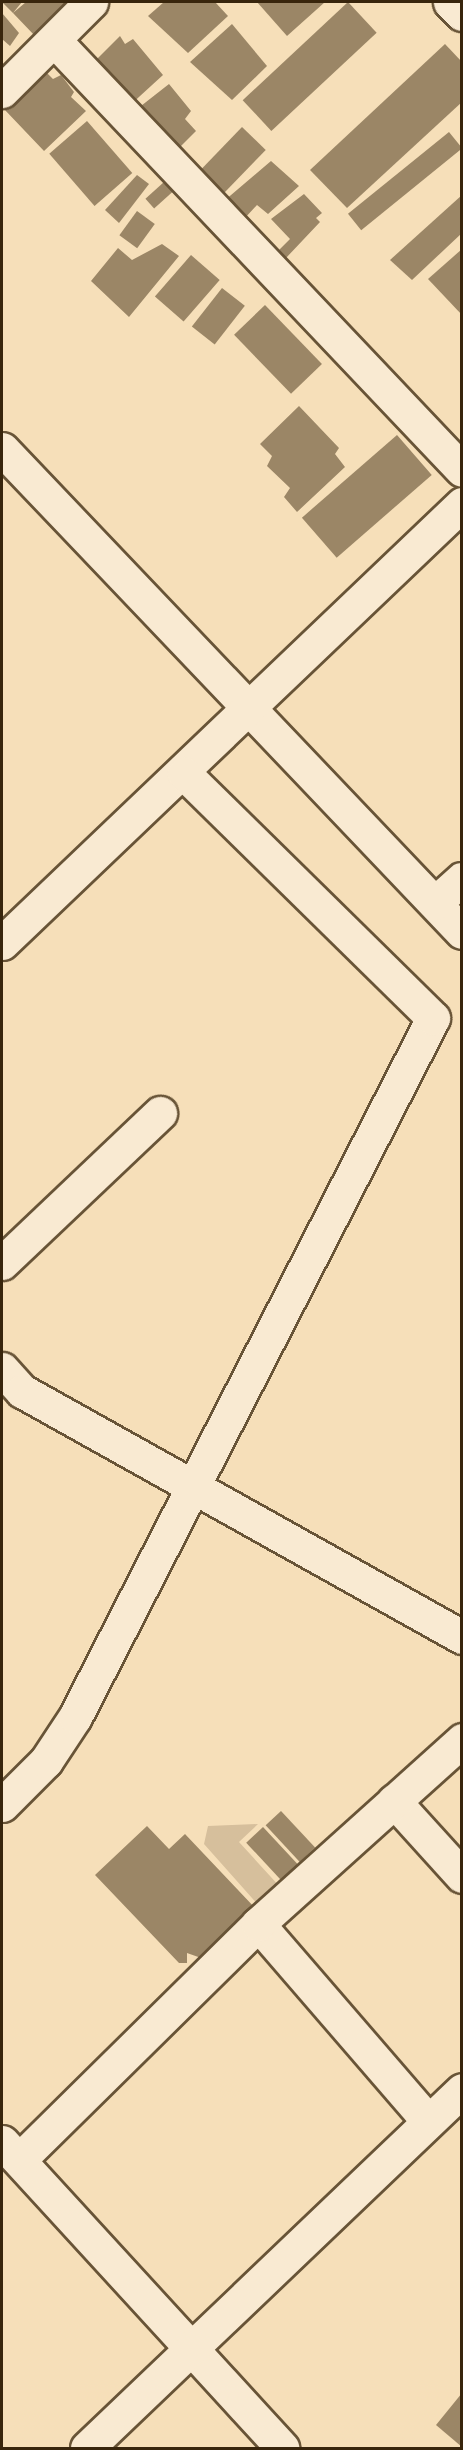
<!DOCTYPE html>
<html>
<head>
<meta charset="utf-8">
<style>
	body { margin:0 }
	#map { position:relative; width:463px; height:2450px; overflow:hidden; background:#f6dfb9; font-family:"Libre Caslon Text",serif }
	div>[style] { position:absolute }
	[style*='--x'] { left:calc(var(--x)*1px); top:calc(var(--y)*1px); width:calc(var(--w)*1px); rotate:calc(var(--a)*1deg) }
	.green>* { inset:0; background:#d6bf9c }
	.building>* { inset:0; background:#9b8666; transform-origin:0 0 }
	.roads { filter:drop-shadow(2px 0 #685437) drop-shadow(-2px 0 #685437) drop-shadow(0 2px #685437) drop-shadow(0 -2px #685437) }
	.minor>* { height:33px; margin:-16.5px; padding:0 16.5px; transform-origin:16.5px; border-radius:16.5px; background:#f9ead2 }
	span { translate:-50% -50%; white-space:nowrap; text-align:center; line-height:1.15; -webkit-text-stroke:6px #f9ead2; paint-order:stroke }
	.frame { position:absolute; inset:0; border:3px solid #38250c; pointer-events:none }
</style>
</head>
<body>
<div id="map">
	<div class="green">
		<i style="clip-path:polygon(258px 1824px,239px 1842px,281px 1888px,260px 1907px,204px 1844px,208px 1826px)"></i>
	</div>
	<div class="building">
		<i style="clip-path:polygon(2px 2px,22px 2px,13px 13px,26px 2px,66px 2px,35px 36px,13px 13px)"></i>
		<i style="clip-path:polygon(164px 2px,215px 2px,228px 16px,188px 53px,148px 16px)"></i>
		<i style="clip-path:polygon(257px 2px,325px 2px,287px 36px)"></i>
		<i style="left:348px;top:2px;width:42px;height:144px;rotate:47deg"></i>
		<i style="clip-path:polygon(2px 13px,19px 33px,10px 46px,2px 39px)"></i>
		<i style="clip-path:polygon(232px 24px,267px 66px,232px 100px,190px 62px)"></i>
		<i style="clip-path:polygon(120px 36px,125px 44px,133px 39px,163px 75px,128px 107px,89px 67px)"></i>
		<i style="clip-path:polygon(445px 44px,462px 62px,462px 102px,347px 208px,310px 170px)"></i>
		<i style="clip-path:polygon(46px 72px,53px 79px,61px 75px,74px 92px,71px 97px,86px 111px,44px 151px,4px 109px)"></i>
		<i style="clip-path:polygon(169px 84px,191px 111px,185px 119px,196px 131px,172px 155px,132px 113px)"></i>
		<i style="left:87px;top:121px;width:69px;height:50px;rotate:49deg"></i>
		<i style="left:242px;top:127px;width:33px;height:60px;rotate:44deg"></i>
		<i style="left:449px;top:132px;width:21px;height:130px;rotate:51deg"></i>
		<i style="clip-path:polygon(271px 161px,299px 186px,268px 214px,257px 205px,244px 219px,224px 201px)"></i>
		<i style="clip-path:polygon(137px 175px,149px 184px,119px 223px,105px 210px)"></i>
		<i style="left:164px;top:182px;width:13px;height:25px;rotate:48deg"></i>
		<i style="clip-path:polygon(304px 194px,322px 213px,316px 218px,320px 222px,286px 258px,278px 251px,290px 239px,271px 219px)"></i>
		<i style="clip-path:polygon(462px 195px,462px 233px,412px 280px,390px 260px)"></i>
		<i style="left:137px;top:211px;width:22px;height:30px;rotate:36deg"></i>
		<i style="clip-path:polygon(162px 244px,179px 256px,129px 317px,91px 281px,118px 248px,132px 260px)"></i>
		<i style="clip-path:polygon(462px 249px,462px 315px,428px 279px)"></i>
		<i style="left:191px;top:255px;width:38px;height:55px;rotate:41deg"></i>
		<i style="left:222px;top:288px;width:29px;height:49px;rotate:38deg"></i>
		<i style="left:265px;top:305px;width:82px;height:43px;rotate:46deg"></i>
		<i style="clip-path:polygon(299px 406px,339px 448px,335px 454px,345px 467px,297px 512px,284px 497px,290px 488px,267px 466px,272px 456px,260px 444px)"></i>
		<i style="left:397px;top:435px;width:53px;height:126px;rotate:49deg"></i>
		<i style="left:281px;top:1811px;width:50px;height:21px;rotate:47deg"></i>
		<i style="clip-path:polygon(147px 1826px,169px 1849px,185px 1834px,257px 1910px,204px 1959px,187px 1953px,187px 1963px,179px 1963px,95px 1875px)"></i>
		<i style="left:263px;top:1827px;width:54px;height:23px;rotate:47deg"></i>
		<i style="clip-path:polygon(462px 2393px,462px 2447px,436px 2425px)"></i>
	</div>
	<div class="roads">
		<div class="minor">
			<i style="--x:450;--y:2;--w:17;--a:45"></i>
			<i style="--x:55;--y:41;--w:591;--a:46.51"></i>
			<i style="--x:2;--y:91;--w:126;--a:-45"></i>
			<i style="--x:2;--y:449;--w:667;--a:46.4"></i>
			<i style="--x:435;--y:903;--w:36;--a:-42"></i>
			<i style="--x:2;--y:943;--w:636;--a:-43.66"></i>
			<i style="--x:2;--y:1263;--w:218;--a:-43.5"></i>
			<i style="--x:2;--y:1369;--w:30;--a:48"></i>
			<i style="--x:22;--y:1391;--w:504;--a:29.21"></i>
			<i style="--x:394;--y:1801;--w:101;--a:47.8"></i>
			<i style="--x:2;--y:1805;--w:62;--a:-45"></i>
			<i style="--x:46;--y:1761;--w:53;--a:-56.6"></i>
			<i style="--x:75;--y:1717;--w:785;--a:-62.88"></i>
			<i style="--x:433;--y:1018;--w:349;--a:-135.5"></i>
			<i style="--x:258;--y:1924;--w:260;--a:49.2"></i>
			<i style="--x:2;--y:2142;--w:415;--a:47.5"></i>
			<i style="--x:19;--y:2160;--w:336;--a:-44.6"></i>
			<i style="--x:258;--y:1924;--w:275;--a:-42"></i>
			<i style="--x:87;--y:2448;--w:518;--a:-43.67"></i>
		</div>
	</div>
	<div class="frame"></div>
</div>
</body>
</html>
